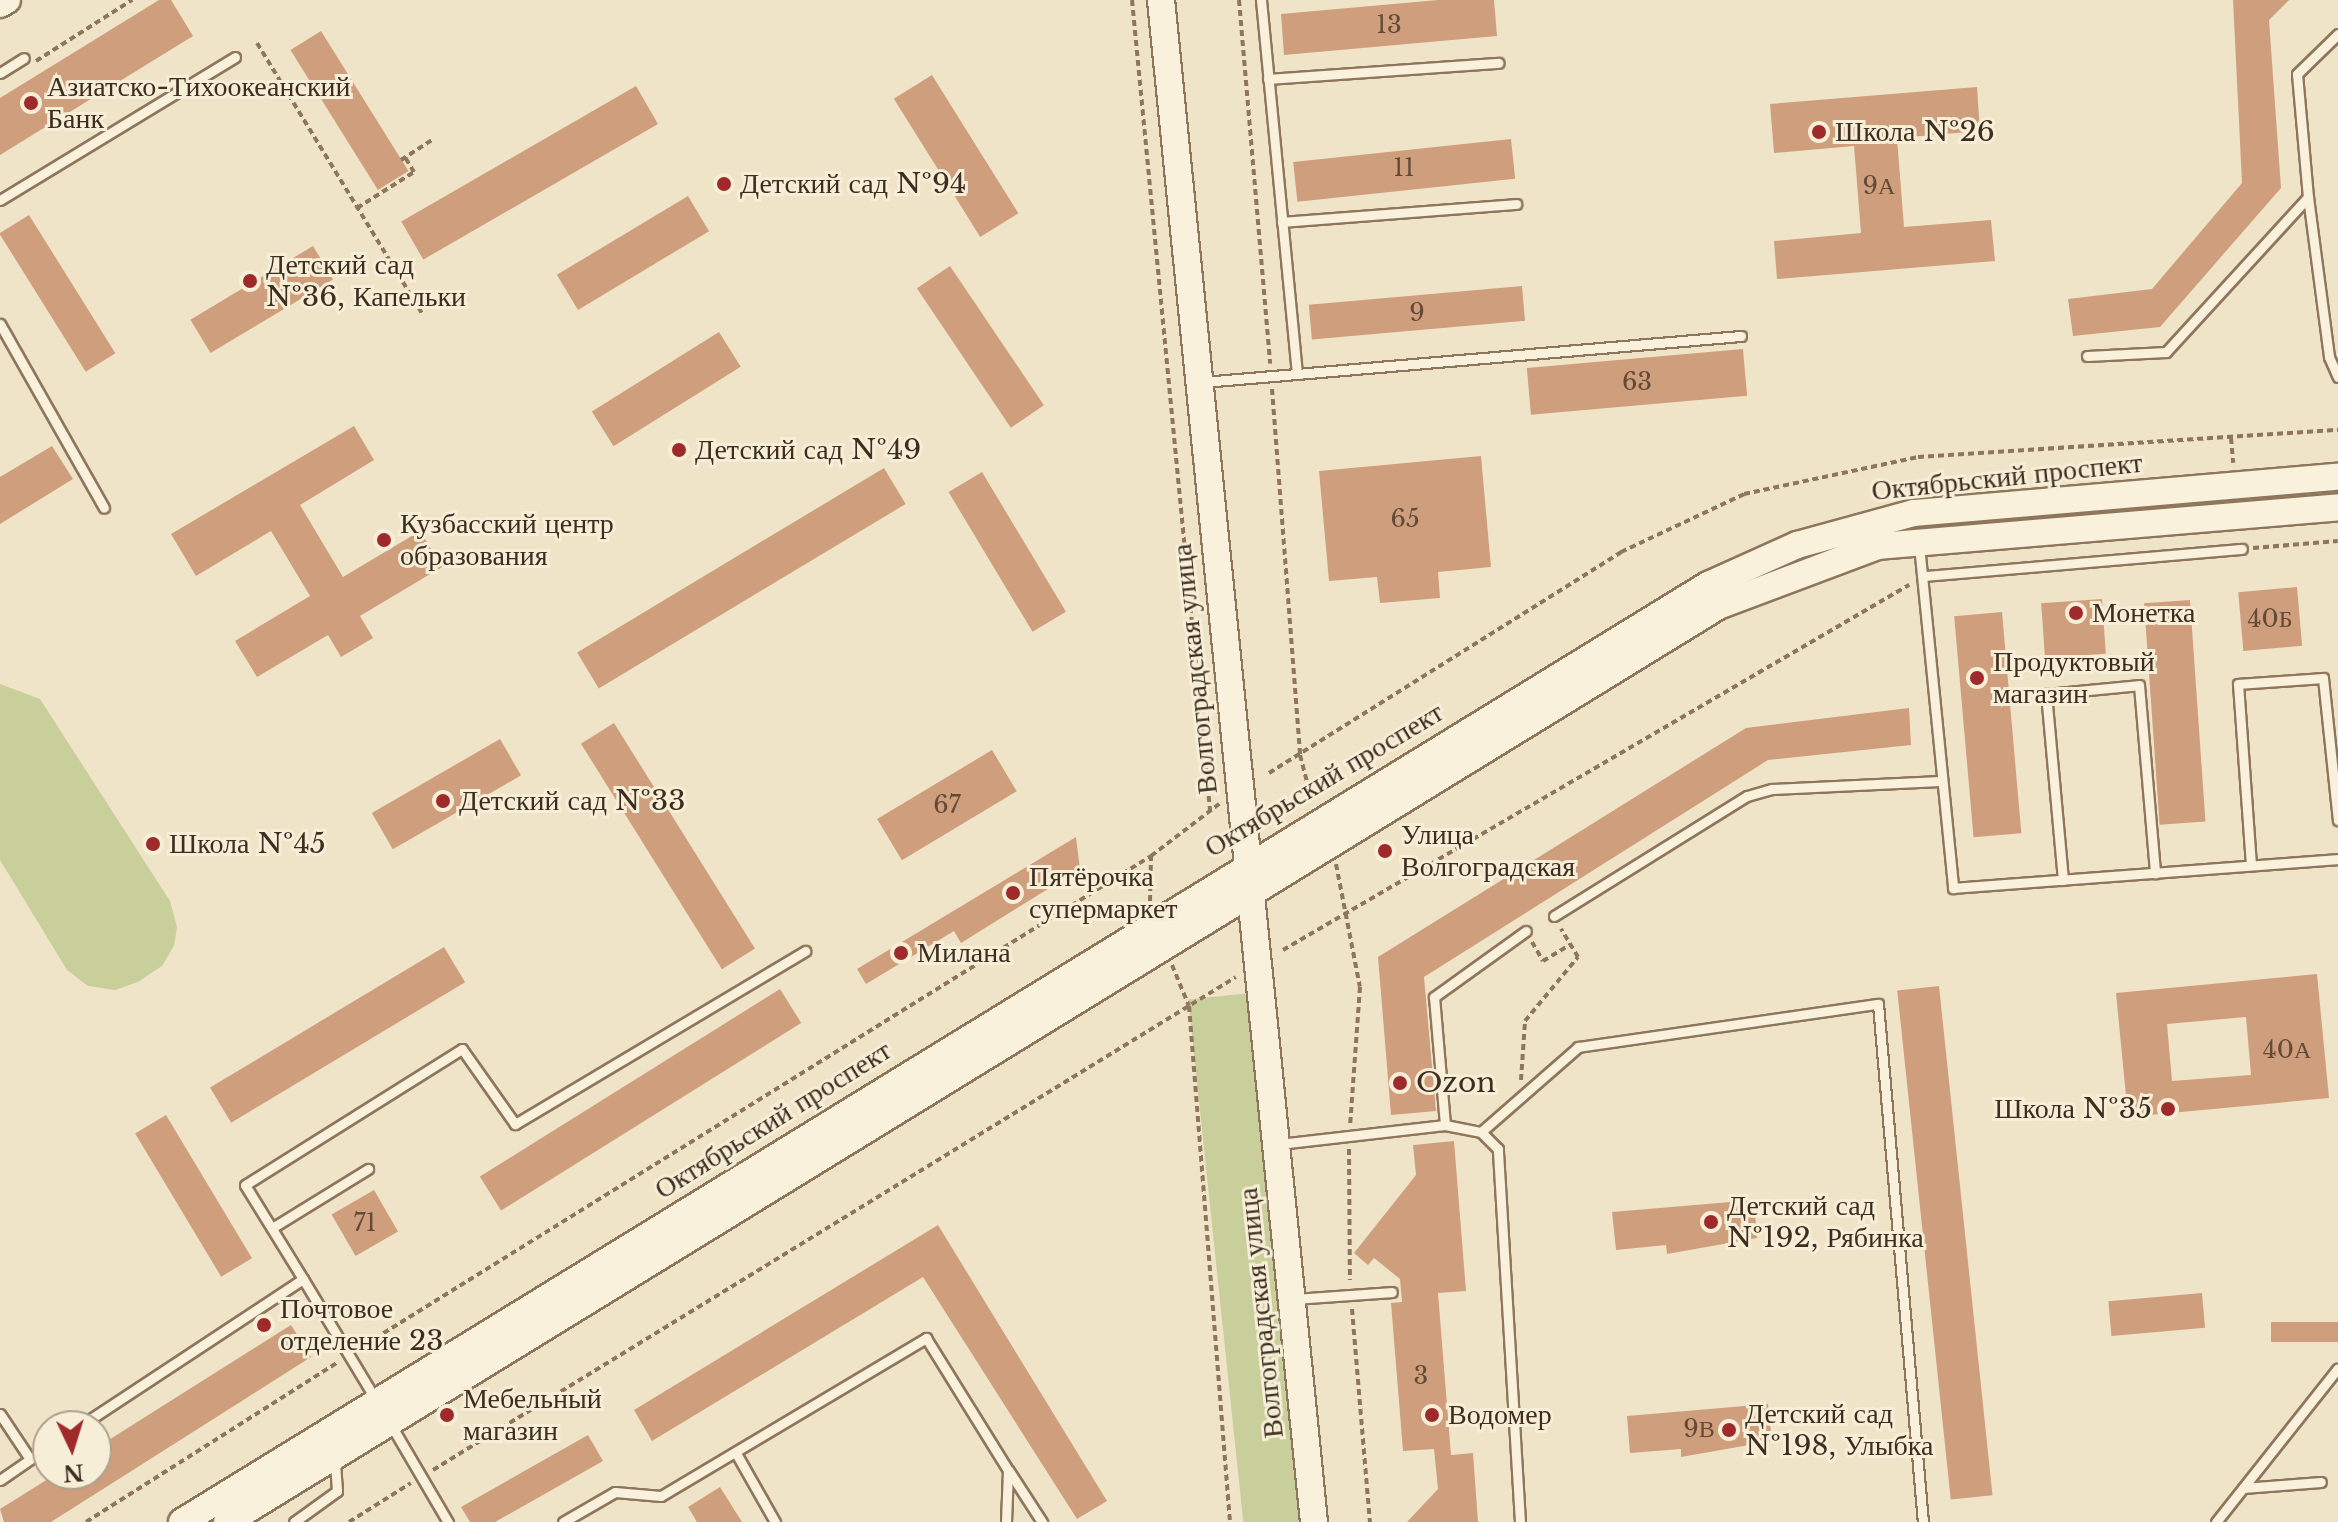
<!DOCTYPE html>
<html>
<head>
<meta charset="utf-8">
<style>
	body { margin:0 }
	#map { position:relative; width:2338px; height:1522px; overflow:hidden; background:#f0e4c8; font-family:"Libre Baskerville",serif }
	div>[style] { position:absolute }
	[style*='--x'] { left:calc(var(--x)*1px); top:calc(var(--y)*1px); width:calc(var(--w)*1px); rotate:calc(var(--a)*1deg) }
	.green>* { inset:0; background:#c9cf9b; transform-origin:0 0 }
	.building>* { inset:0; background:#cf9f7d; transform-origin:0 0 }
	.path>* { height:4px; margin-top:-2px; transform-origin:0; background:repeating-linear-gradient(90deg,#8d765c 0 6px,transparent 0 10px) }
	.roads { filter:drop-shadow(2px 0 #8d765c) drop-shadow(-2px 0 #8d765c) drop-shadow(0 2px #8d765c) drop-shadow(0 -2px #8d765c) }
	.service>* { height:9px; margin:-4.5px; padding:0 4.5px; transform-origin:4.5px; border-radius:4.5px; background:#faf1dc }
	.secondary>* { height:26px; margin:-13px; padding:0 13px; transform-origin:13px; border-radius:13px; background:#faf1dc }
	.dots>* { width:22px; height:22px; translate:-50% -50%; box-sizing:border-box; border:4px solid #f7eed8; border-radius:50% }
	span { translate:-50% -50%; white-space:nowrap; text-align:center; line-height:1.15; -webkit-text-stroke:6px #f7eed8; paint-order:stroke }
	.number-label { font-size:24px; color:#624a37 }
	.number-label span { -webkit-text-stroke-width:0 }
	.poi-label { font-size:28px; color:#3d2e20 }
	.left { translate:0 -50%; text-align:left }
	.right { translate:-100% -50%; text-align:right }
	.street-label { font-size:28px; color:#3d2e20 }
	.north { position:absolute; left:32px; top:1410px; width:80px; height:80px; box-sizing:border-box; background:#f7eed8; border:2px solid #ada18e; border-radius:50%; rotate:176deg; font-size:22px; font-weight:700; line-height:32px; text-align:center; color:#3d2e20 }
	.north::after { content:''; display:block; margin:auto; width:28px; height:36px; background:#9e2a2b; clip-path:polygon(50% 0,100% 100%,50% 72%,0 100%) }
</style>
</head>
<body>
<div id="map">
	<div class="green">
		<i style="clip-path:polygon(0 684px,40px 699px,170px 901px,177px 927px,174px 946px,162px 966px,138px 982px,115px 990px,88px 986px,67px 970px,0 860px)"></i>
		<i style="left:1250px;top:993px;width:532px;height:62px;rotate:84deg"></i>
	</div>
	<div class="building">
		<i style="clip-path:polygon(159px 0,171px 0,193px 36px,0 155px,0 98px)"></i>
		<i style="clip-path:polygon(1438px 0,1494px 0,1497px 36px,1284px 55px,1281px 14px)"></i>
		<i style="clip-path:polygon(2233px 0,2289px 0,2269px 20px,2281px 188px,2160px 327px,2073px 336px,2068px 299px,2152px 289px,2242px 183px)"></i>
		<i style="left:321px;top:31px;width:165px;height:36px;rotate:58deg"></i>
		<i style="left:932px;top:75px;width:163px;height:45px;rotate:58deg"></i>
		<i style="left:636px;top:86px;width:44px;height:271px;rotate:60deg"></i>
		<i style="clip-path:polygon(1977px 87px,1980px 131px,1897px 138px,1904px 227px,1991px 220px,1995px 261px,1777px 279px,1774px 241px,1861px 233px,1854px 146px,1774px 153px,1770px 104px)"></i>
		<i style="left:1511px;top:139px;width:40px;height:219px;rotate:84deg"></i>
		<i style="left:688px;top:196px;width:41px;height:153px;rotate:59deg"></i>
		<i style="left:29px;top:215px;width:163px;height:35px;rotate:58deg"></i>
		<i style="left:313px;top:246px;width:39px;height:143px;rotate:59deg"></i>
		<i style="left:950px;top:266px;width:168px;height:40px;rotate:56deg"></i>
		<i style="left:1522px;top:286px;width:35px;height:214px;rotate:85deg"></i>
		<i style="left:719px;top:332px;width:41px;height:150px;rotate:58deg"></i>
		<i style="left:1743px;top:349px;width:47px;height:217px;rotate:85deg"></i>
		<i style="clip-path:polygon(354px 426px,374px 460px,300px 505px,343px 577px,420px 531px,442px 567px,360px 616px,373px 638px,341px 657px,328px 635px,257px 677px,235px 641px,310px 596px,271px 531px,196px 576px,171px 534px)"></i>
		<i style="clip-path:polygon(52px 446px,73px 479px,0 524px,0 477px)"></i>
		<i style="clip-path:polygon(1481px 456px,1491px 567px,1438px 572px,1440px 598px,1380px 603px,1377px 577px,1329px 581px,1319px 471px)"></i>
		<i style="left:884px;top:468px;width:42px;height:358px;rotate:59deg"></i>
		<i style="left:982px;top:472px;width:163px;height:39px;rotate:59deg"></i>
		<i style="left:2297px;top:587px;width:59px;height:59px;rotate:85deg"></i>
		<i style="left:2102px;top:599px;width:55px;height:61px;rotate:86deg"></i>
		<i style="left:2190px;top:600px;width:222px;height:46px;rotate:86deg"></i>
		<i style="left:2002px;top:612px;width:222px;height:48px;rotate:85deg"></i>
		<i style="clip-path:polygon(1909px 708px,1911px 745px,1768px 760px,1424px 977px,1436px 1111px,1391px 1115px,1378px 957px,1746px 728px)"></i>
		<i style="left:614px;top:723px;width:266px;height:39px;rotate:58deg"></i>
		<i style="left:500px;top:739px;width:42px;height:148px;rotate:60deg"></i>
		<i style="left:992px;top:750px;width:48px;height:134px;rotate:59deg"></i>
		<i style="clip-path:polygon(1076px 837px,1080px 869px,961px 943px,954px 931px,866px 984px,857px 969px)"></i>
		<i style="left:444px;top:947px;width:41px;height:273px;rotate:59deg"></i>
		<i style="clip-path:polygon(evenodd,2317px 974px,2329px 1098px,2128px 1117px,2116px 993px,2317px 974px,2246px 1017px,2251px 1075px,2172px 1081px,2167px 1024px,2246px 1017px)"></i>
		<i style="left:1939px;top:986px;width:512px;height:42px;rotate:84deg"></i>
		<i style="left:780px;top:989px;width:40px;height:354px;rotate:58deg"></i>
		<i style="left:166px;top:1115px;width:167px;height:36px;rotate:59deg"></i>
		<i style="clip-path:polygon(1454px 1141px,1466px 1291px,1438px 1293px,1451px 1455px,1473px 1453px,1478px 1522px,1407px 1522px,1438px 1489px,1434px 1449px,1403px 1451px,1391px 1303px,1402px 1302px,1400px 1279px,1374px 1258px,1368px 1265px,1354px 1253px,1416px 1175px,1413px 1145px)"></i>
		<i style="left:374px;top:1190px;width:48px;height:49px;rotate:60deg"></i>
		<i style="clip-path:polygon(1754px 1200px,1757px 1238px,1667px 1254px,1666px 1245px,1616px 1250px,1612px 1212px)"></i>
		<i style="clip-path:polygon(938px 1225px,1107px 1501px,1077px 1519px,923px 1277px,652px 1441px,634px 1410px)"></i>
		<i style="left:2202px;top:1293px;width:35px;height:94px;rotate:85deg"></i>
		<i style="left:2338px;top:1322px;width:20px;height:67px;rotate:90deg"></i>
		<i style="clip-path:polygon(291px 1325px,311px 1357px,51px 1522px,4px 1522px,0 1509px,56px 1474px,96px 1474px,96px 1448px)"></i>
		<i style="clip-path:polygon(1768px 1404px,1772px 1441px,1681px 1457px,1681px 1449px,1630px 1453px,1627px 1416px)"></i>
		<i style="clip-path:polygon(588px 1435px,603px 1461px,495px 1522px,470px 1522px,461px 1507px)"></i>
		<i style="clip-path:polygon(720px 1487px,742px 1522px,697px 1522px,688px 1507px)"></i>
	</div>
	<div class="path">
		<i style="--x:1132;--y:0;--w:814;--a:84.5"></i>
		<i style="--x:1239;--y:0;--w:365;--a:85.1"></i>
		<i style="--x:257;--y:43;--w:316;--a:58.6"></i>
		<i style="--x:36;--y:61;--w:114;--a:-32.4"></i>
		<i style="--x:401;--y:160;--w:38;--a:-33"></i>
		<i style="--x:357;--y:208;--w:67;--a:-32.3"></i>
		<i style="--x:414;--y:172;--w:17;--a:-121"></i>
		<i style="--x:1272;--y:389;--w:367;--a:85.6"></i>
		<i style="--x:1300;--y:755;--w:48;--a:75.4"></i>
		<i style="--x:2231;--y:438;--w:25;--a:85"></i>
		<i style="--x:2253;--y:548;--w:85;--a:-4.7"></i>
		<i style="--x:1269;--y:773;--w:416;--a:-32.1"></i>
		<i style="--x:1621;--y:552;--w:136;--a:-25.2"></i>
		<i style="--x:1744;--y:494;--w:178;--a:-12"></i>
		<i style="--x:1918;--y:457;--w:421;--a:-3.7"></i>
		<i style="--x:1336;--y:864;--w:125;--a:79"></i>
		<i style="--x:1360;--y:987;--w:138;--a:94.1"></i>
		<i style="--x:1150;--y:901;--w:45;--a:-88.7"></i>
		<i style="--x:1532;--y:942;--w:22;--a:60"></i>
		<i style="--x:1543;--y:961;--w:31;--a:-31"></i>
		<i style="--x:1283;--y:950;--w:725;--a:-30.25"></i>
		<i style="--x:1172;--y:965;--w:44;--a:67.5"></i>
		<i style="--x:1189;--y:1006;--w:518;--a:85.46"></i>
		<i style="--x:1521;--y:1080;--w:59;--a:-86.1"></i>
		<i style="--x:1525;--y:1021;--w:83;--a:-50.4"></i>
		<i style="--x:1578;--y:957;--w:33;--a:-121"></i>
		<i style="--x:1349;--y:1149;--w:131;--a:89.6"></i>
		<i style="--x:1352;--y:1309;--w:214;--a:85.2"></i>
		<i style="--x:358;--y:1349;--w:934;--a:-31.87"></i>
		<i style="--x:1151;--y:856;--w:86;--a:-37.4"></i>
		<i style="--x:433;--y:1470;--w:942;--a:-31.55"></i>
		<i style="--x:86;--y:1522;--w:297;--a:-32.4"></i>
		<i style="--x:349;--y:1522;--w:73;--a:-32.2"></i>
	</div>
	<div class="roads">
		<div class="service">
			<i style="--x:1261;--y:0;--w:374;--a:84.5"></i>
			<i style="--x:2338;--y:34;--w:57;--a:135.7"></i>
			<i style="--x:2297;--y:74;--w:123;--a:84.9"></i>
			<i style="--x:2308;--y:197;--w:161;--a:82.5"></i>
			<i style="--x:2329;--y:357;--w:22;--a:66"></i>
			<i style="--x:0;--y:73;--w:28;--a:-32"></i>
			<i style="--x:1268;--y:79;--w:231;--a:-4"></i>
			<i style="--x:0;--y:200;--w:275;--a:-31.3"></i>
			<i style="--x:1282;--y:222;--w:235;--a:-4.4"></i>
			<i style="--x:0;--y:324;--w:211;--a:60.5"></i>
			<i style="--x:2087;--y:356;--w:79;--a:-2.9"></i>
			<i style="--x:2166;--y:352;--w:210;--a:-47.5"></i>
			<i style="--x:1203;--y:382;--w:540;--a:-4.89"></i>
			<i style="--x:1919;--y:545;--w:345;--a:84.3"></i>
			<i style="--x:1953;--y:888;--w:386;--a:-4.3"></i>
			<i style="--x:1925;--y:576;--w:318;--a:-4.9"></i>
			<i style="--x:2251;--y:865;--w:181;--a:-94.1"></i>
			<i style="--x:2238;--y:684;--w:85;--a:-4"></i>
			<i style="--x:2323;--y:678;--w:143;--a:84"></i>
			<i style="--x:2063;--y:880;--w:187;--a:-95.2"></i>
			<i style="--x:2046;--y:694;--w:93;--a:-5.5"></i>
			<i style="--x:2139;--y:685;--w:189;--a:85.1"></i>
			<i style="--x:1554;--y:916;--w:227;--a:-31.9"></i>
			<i style="--x:1747;--y:796;--w:26;--a:-16"></i>
			<i style="--x:1772;--y:789;--w:169;--a:-2.7"></i>
			<i style="--x:1445;--y:1125;--w:37;--a:11"></i>
			<i style="--x:1279;--y:1144;--w:167;--a:-6.5"></i>
			<i style="--x:1445;--y:1125;--w:128;--a:-94.9"></i>
			<i style="--x:1434;--y:997;--w:113;--a:-35.7"></i>
			<i style="--x:272;--y:1228;--w:113;--a:-31.6"></i>
			<i style="--x:303;--y:1279;--w:110;--a:-121.7"></i>
			<i style="--x:245;--y:1185;--w:256;--a:-32.1"></i>
			<i style="--x:462;--y:1049;--w:92;--a:54.8"></i>
			<i style="--x:515;--y:1124;--w:338;--a:-30.8"></i>
			<i style="--x:1295;--y:1299;--w:97;--a:-4.1"></i>
			<i style="--x:0;--y:1414;--w:54;--a:56.3"></i>
			<i style="--x:391;--y:1425;--w:113;--a:59.6"></i>
			<i style="--x:80;--y:1426;--w:267;--a:-33.4"></i>
			<i style="--x:303;--y:1279;--w:141;--a:58.9"></i>
			<i style="--x:737;--y:1455;--w:77;--a:60.4"></i>
			<i style="--x:1009;--y:1471;--w:61;--a:57.1"></i>
			<i style="--x:0;--y:1480;--w:58;--a:-34.5"></i>
			<i style="--x:2243;--y:1488;--w:78;--a:-4.4"></i>
			<i style="--x:294;--y:1522;--w:53;--a:-35.8"></i>
			<i style="--x:337;--y:1491;--w:31;--a:-94"></i>
			<i style="--x:563;--y:1522;--w:60;--a:-30"></i>
			<i style="--x:615;--y:1492;--w:46;--a:5"></i>
			<i style="--x:661;--y:1496;--w:309;--a:-30.8"></i>
			<i style="--x:926;--y:1338;--w:155;--a:58.2"></i>
			<i style="--x:1008;--y:1470;--w:52;--a:92.2"></i>
			<i style="--x:1520;--y:1522;--w:374;--a:-93.4"></i>
			<i style="--x:1498;--y:1149;--w:24;--a:-135"></i>
			<i style="--x:1481;--y:1132;--w:129;--a:-41.2"></i>
			<i style="--x:1578;--y:1047;--w:303;--a:-8.2"></i>
			<i style="--x:1878;--y:1004;--w:520;--a:85.04"></i>
			<i style="--x:2216;--y:1522;--w:196;--a:-51.6"></i>
		</div>
		<div class="secondary">
			<i style="--x:1161;--y:0;--w:1530;--a:84.26"></i>
			<i style="--x:0;--y:4;--w:8;--a:-30"></i>
			<i style="--x:182;--y:1522;--w:1791;--a:-31.55"></i>
			<i style="--x:1708;--y:585;--w:98;--a:-24.2"></i>
			<i style="--x:1797;--y:545;--w:121;--a:-15.3"></i>
			<i style="--x:1914;--y:513;--w:426;--a:-4.9"></i>
			<i style="--x:227;--y:1522;--w:1750;--a:-31.56"></i>
			<i style="--x:1718;--y:606;--w:171;--a:-20.6"></i>
			<i style="--x:1878;--y:546;--w:462;--a:-4.8"></i>
		</div>
	</div>
	<div class="dots">
		<i style="left:31px;top:103px;background:#9e2a2b"></i>
		<i style="left:1819px;top:132px;background:#9e2a2b"></i>
		<i style="left:724px;top:184px;background:#9e2a2b"></i>
		<i style="left:250px;top:281px;background:#9e2a2b"></i>
		<i style="left:679px;top:450px;background:#9e2a2b"></i>
		<i style="left:384px;top:540px;background:#9e2a2b"></i>
		<i style="left:2076px;top:613px;background:#9e2a2b"></i>
		<i style="left:1977px;top:678px;background:#9e2a2b"></i>
		<i style="left:443px;top:801px;background:#9e2a2b"></i>
		<i style="left:153px;top:844px;background:#9e2a2b"></i>
		<i style="left:1385px;top:851px;background:#9e2a2b"></i>
		<i style="left:1013px;top:893px;background:#9e2a2b"></i>
		<i style="left:901px;top:953px;background:#9e2a2b"></i>
		<i style="left:1400px;top:1083px;background:#9e2a2b"></i>
		<i style="left:2168px;top:1109px;background:#9e2a2b"></i>
		<i style="left:1711px;top:1222px;background:#9e2a2b"></i>
		<i style="left:264px;top:1325px;background:#9e2a2b"></i>
		<i style="left:447px;top:1415px;background:#9e2a2b"></i>
		<i style="left:1432px;top:1415px;background:#9e2a2b"></i>
		<i style="left:1729px;top:1430px;background:#9e2a2b"></i>
	</div>
	<div class="number-label">
		<span style="left:1389px;top:25px">13</span>
		<span style="left:1404px;top:168px">11</span>
		<span style="left:1879px;top:186px">9А</span>
		<span style="left:1417px;top:313px">9</span>
		<span style="left:1637px;top:382px">63</span>
		<span style="left:1405px;top:519px">65</span>
		<span style="left:2270px;top:619px">40Б</span>
		<span style="left:947px;top:805px">67</span>
		<span style="left:2287px;top:1050px">40А</span>
		<span style="left:365px;top:1223px">71</span>
		<span style="left:1421px;top:1376px">3</span>
		<span style="left:1699px;top:1429px">9В</span>
	</div>
	<div class="poi-label">
		<span class="left" style="left:47px;top:103px">Азиатско-Тихоокеанский<br>Банк</span>
		<span class="left" style="left:1835px;top:132px">Школа №26</span>
		<span class="left" style="left:740px;top:184px">Детский сад №94</span>
		<span class="left" style="left:266px;top:281px">Детский сад<br>№36, Капельки</span>
		<span class="left" style="left:695px;top:450px">Детский сад №49</span>
		<span class="left" style="left:400px;top:540px">Кузбасский центр<br>образования</span>
		<span class="left" style="left:2092px;top:613px">Монетка</span>
		<span class="left" style="left:1993px;top:678px">Продуктовый<br>магазин</span>
		<span class="left" style="left:459px;top:801px">Детский сад №33</span>
		<span class="left" style="left:1401px;top:851px">Улица<br>Волгоградская</span>
		<span class="left" style="left:169px;top:844px">Школа №45</span>
		<span class="left" style="left:1029px;top:893px">Пятёрочка<br>супермаркет</span>
		<span class="left" style="left:917px;top:953px">Милана</span>
		<span class="left" style="left:1416px;top:1083px">Ozon</span>
		<span class="right" style="left:2152px;top:1109px">Школа №35</span>
		<span class="left" style="left:1727px;top:1222px">Детский сад<br>№192, Рябинка</span>
		<span class="left" style="left:280px;top:1325px">Почтовое<br>отделение 23</span>
		<span class="left" style="left:463px;top:1415px">Мебельный<br>магазин</span>
		<span class="left" style="left:1745px;top:1430px">Детский сад<br>№198, Улыбка</span>
		<span class="left" style="left:1448px;top:1415px">Водомер</span>
	</div>
	<div class="street-label">
		<span style="left:2007px;top:477px;rotate:-6deg">Октябрьский проспект</span>
		<span style="left:1195px;top:669px;rotate:-96deg">Волгоградская улица</span>
		<span style="left:1324px;top:780px;rotate:-31deg">Октябрьский проспект</span>
		<span style="left:773px;top:1120px;rotate:-32deg">Октябрьский проспект</span>
		<span style="left:1261px;top:1313px;rotate:-96deg">Волгоградская улица</span>
	</div>
	<div class="north">N</div>
</div>
</body>
</html>
